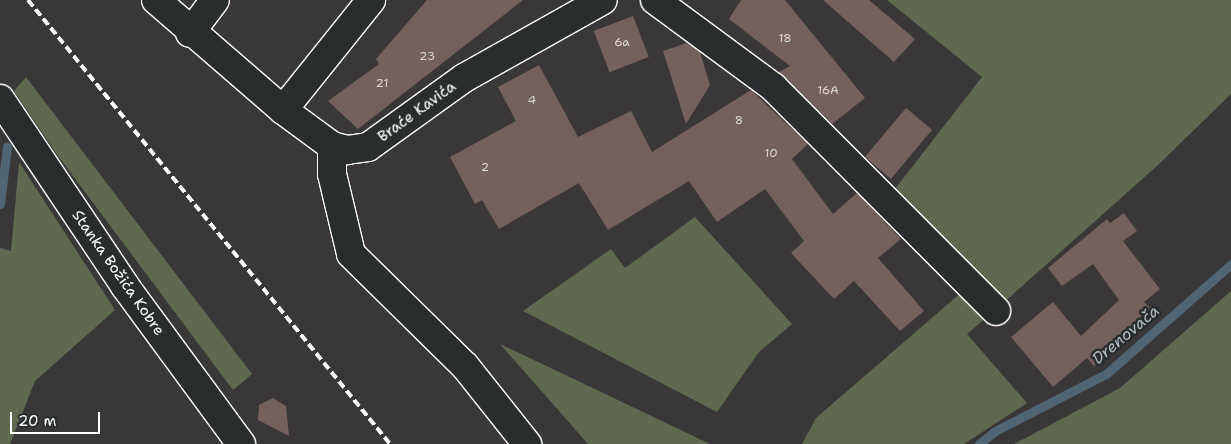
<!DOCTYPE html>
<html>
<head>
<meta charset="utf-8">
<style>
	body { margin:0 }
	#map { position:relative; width:1231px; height:444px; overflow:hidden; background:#393738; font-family:"Shantell Sans",sans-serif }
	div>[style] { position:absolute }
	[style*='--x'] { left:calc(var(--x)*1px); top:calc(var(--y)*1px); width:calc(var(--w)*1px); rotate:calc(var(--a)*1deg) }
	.green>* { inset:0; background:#5e6950 }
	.stream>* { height:9px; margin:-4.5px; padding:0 4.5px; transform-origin:4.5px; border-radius:4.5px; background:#506574 }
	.building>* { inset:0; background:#74615e; transform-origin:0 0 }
	.roads { filter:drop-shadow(1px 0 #fff) drop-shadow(-1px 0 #fff) drop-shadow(0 1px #fff) drop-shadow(0 -1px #fff) }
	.street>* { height:28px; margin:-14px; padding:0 14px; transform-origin:14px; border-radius:14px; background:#2a2d2e }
	.secondary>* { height:28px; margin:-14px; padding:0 14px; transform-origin:14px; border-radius:14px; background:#2a2d2e }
	.rail>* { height:4px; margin-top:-2px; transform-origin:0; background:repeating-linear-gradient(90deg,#fff 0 8px,transparent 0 12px) }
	span { translate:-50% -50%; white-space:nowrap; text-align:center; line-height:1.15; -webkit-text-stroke:5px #2a2d2e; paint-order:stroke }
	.number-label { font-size:12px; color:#dcd8d7 }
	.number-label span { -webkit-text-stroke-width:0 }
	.street-label { font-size:15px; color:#fff }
	.water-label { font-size:16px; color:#b0bac0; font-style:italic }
	.scale { position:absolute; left:10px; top:412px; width:90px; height:22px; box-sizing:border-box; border:2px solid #fff; border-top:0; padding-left:6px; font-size:15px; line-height:18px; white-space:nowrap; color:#fff; -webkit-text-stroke:4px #2a2d2e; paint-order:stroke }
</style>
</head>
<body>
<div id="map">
	<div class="green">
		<i style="clip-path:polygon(887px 0,1231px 0,1231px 94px,1158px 165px,1001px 305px,891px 194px,982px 77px)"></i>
		<i style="clip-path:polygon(26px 77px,252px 374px,233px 390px,58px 156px,14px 91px)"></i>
		<i style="clip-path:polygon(19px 162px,115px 310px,35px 381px,10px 444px,0 444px,0 248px,11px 251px)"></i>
		<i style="clip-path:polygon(695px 217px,792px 324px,759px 352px,717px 412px,523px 311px,611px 249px,625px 268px)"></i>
		<i style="clip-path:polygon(963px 291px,987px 317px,967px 334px,1027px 403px,964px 444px,802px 444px,816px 418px)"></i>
		<i style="clip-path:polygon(1231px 291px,1231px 444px,1014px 444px,1120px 388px)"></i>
		<i style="clip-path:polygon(500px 344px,555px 370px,710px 444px,588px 444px)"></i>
	</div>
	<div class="stream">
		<i style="--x:0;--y:204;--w:58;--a:-83.1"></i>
		<i style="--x:979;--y:444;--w:21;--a:-39"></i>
		<i style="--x:995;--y:431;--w:125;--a:-27.2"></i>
		<i style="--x:1106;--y:374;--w:167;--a:-41.3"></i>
	</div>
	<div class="building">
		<i style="clip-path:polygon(427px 0,523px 0,358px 129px,328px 101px,379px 64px,376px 59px)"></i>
		<i style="clip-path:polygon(741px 0,785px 0,865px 98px,832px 124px,779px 72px,790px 66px,729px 19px)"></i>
		<i style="clip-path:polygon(823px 0,869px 0,915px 39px,894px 62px)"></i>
		<i style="left:633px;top:16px;width:44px;height:42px;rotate:69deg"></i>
		<i style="clip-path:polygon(687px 43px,700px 52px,710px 85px,686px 124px,663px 51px)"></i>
		<i style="clip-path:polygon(539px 65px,578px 137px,631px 111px,652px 152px,751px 90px,808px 144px,792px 159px,833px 214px,857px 193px,901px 239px,878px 258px,924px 311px,900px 331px,854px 281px,834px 299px,791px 253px,804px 241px,765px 189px,717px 222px,689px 181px,608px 230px,579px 183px,499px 229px,482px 200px,475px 204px,450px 157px,516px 121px,498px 87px)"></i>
		<i style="left:906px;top:108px;width:34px;height:64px;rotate:40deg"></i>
		<i style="clip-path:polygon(1124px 213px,1137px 231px,1123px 241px,1160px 289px,1144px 302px,1152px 310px,1094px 366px,1087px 358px,1053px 387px,1011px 337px,1053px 302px,1081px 336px,1119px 300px,1093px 264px,1062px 286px,1048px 268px,1107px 219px,1110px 223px)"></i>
		<i style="clip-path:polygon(273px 398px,286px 406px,289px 436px,258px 420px,259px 405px)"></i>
	</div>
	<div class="roads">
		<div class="street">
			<i style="--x:156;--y:0;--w:168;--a:40.9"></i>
			<i style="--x:283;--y:110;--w:61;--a:36.3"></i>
			<i style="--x:332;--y:146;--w:16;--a:15"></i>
			<i style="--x:347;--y:150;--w:21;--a:-8"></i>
			<i style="--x:368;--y:147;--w:118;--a:-35.7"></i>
			<i style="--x:464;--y:78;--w:159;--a:-29.3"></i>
			<i style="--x:655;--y:0;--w:147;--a:36.4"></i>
			<i style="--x:773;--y:87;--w:316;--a:45.1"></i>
			<i style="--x:190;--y:33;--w:41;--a:-52.9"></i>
			<i style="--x:283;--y:110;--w:141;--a:-51.3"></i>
			<i style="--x:332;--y:146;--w:28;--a:90"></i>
			<i style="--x:332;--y:174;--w:82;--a:76.6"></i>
			<i style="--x:351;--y:254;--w:160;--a:44.5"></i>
			<i style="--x:465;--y:366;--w:100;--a:51.5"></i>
		</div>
		<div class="secondary">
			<i style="--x:0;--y:99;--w:225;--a:56.2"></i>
			<i style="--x:125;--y:286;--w:196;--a:53.7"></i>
		</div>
	</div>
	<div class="rail">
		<i style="--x:28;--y:0;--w:573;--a:50.81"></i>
	</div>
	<div class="number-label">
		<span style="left:785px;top:39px">18</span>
		<span style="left:622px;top:43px">6a</span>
		<span style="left:427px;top:57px">23</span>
		<span style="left:382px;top:84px">21</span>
		<span style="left:828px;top:91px">16A</span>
		<span style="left:532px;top:101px">4</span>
		<span style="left:739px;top:121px">8</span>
		<span style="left:771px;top:154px">10</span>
		<span style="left:485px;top:168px">2</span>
	</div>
	<div class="street-label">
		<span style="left:417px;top:112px;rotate:-36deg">Braće Kavića</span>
		<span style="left:118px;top:273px;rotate:55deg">Stanka Božića Kobre</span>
	</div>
	<div class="water-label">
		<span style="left:1126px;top:335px;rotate:-40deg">Drenovača</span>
	</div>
	<div class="scale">20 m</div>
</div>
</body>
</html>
